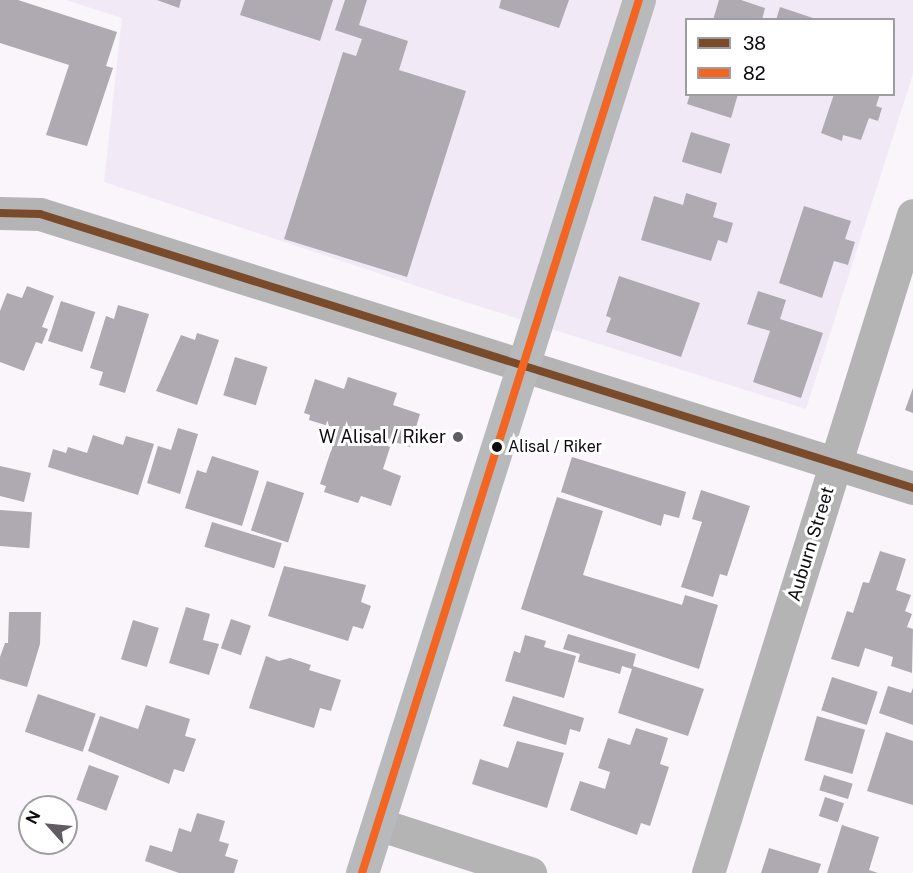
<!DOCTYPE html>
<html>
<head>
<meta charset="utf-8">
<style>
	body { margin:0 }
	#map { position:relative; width:913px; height:873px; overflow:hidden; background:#f9f5fb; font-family:"Public Sans",sans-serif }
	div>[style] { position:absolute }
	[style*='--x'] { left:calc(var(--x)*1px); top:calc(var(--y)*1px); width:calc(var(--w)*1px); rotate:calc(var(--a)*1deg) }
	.built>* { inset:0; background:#f2e9f6 }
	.building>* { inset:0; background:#afa9b2; transform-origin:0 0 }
	.minor>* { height:33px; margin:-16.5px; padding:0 16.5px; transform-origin:16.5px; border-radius:16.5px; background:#b5b4b5 }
	.major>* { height:33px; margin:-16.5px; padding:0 16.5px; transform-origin:16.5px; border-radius:16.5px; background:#b8b9ba }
	.bus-1>* { height:8px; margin:-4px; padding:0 4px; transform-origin:4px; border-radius:4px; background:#7a4b2a }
	.bus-2>* { height:8px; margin:-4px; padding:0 4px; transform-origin:4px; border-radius:4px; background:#f26522 }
	.dots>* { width:16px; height:16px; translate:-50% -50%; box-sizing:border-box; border:3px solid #fff; border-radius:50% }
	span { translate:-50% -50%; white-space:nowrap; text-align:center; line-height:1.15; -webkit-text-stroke:6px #fff; paint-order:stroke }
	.bus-label { font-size:16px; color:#0d0b0f }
	.left { translate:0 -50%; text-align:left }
	.poi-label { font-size:18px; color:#0d0b0f }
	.right { translate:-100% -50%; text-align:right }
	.street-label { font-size:18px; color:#0d0b0f }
	.legend { position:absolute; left:685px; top:18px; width:210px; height:78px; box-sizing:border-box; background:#fff; border:2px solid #9e9d9f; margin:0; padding:8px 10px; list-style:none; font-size:18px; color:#0d0b0f }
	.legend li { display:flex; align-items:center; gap:12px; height:30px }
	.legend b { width:30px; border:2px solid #9e9d9f }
	.north { position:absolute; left:18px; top:795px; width:60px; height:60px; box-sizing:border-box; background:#fff; border:2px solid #9e9d9f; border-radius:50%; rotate:297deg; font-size:16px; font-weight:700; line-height:24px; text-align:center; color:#0d0b0f }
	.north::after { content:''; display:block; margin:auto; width:21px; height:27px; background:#605d62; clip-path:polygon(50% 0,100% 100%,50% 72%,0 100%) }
</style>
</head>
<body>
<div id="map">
	<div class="built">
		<i style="clip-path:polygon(evenodd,66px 0,913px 0,913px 74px,806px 409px,462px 301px,104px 182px,122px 18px,66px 0,686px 20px,894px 20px,894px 94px,686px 94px,686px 20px)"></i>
	</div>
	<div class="building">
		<i style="clip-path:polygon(0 0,18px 0,117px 32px,106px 66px,113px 68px,87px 146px,46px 135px,69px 65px,0 43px)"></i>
		<i style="clip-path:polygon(157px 0,181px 0,179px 8px)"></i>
		<i style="clip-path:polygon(245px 0,333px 0,320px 41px,240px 15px)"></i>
		<i style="clip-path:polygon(345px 0,367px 0,359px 25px,408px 41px,399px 70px,466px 91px,407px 277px,284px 239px,343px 52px,356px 56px,362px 39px,335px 30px)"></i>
		<i style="clip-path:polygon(501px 0,569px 0,559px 28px,499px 8px)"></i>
		<i style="clip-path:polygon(719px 0,741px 0,765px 8px,762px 20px,713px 20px)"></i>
		<i style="clip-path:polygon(780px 7px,816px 19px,816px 20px,776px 20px)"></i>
		<i style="clip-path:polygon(690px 94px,738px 94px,731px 118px,687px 104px)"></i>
		<i style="clip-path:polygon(834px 94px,880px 94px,876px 106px,882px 108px,878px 121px,869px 118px,861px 140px,843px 135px,842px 141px,821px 133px)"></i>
		<i style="left:691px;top:132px;width:41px;height:31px;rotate:17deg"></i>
		<i style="clip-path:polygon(686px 193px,717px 203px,713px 217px,733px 223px,727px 243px,718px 240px,711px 261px,641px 240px,654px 196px,683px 205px)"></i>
		<i style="clip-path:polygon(804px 206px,851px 221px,845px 239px,855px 242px,848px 265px,834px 261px,822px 298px,779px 283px)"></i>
		<i style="clip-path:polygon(619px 276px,700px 303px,681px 357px,606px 332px,611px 318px,606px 316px)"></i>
		<i style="clip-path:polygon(27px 286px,54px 296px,42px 327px,48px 329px,42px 344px,36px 342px,24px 371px,0 362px,0 311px,7px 293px,22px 298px)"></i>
		<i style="clip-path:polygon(758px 291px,786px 300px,780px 319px,823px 333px,801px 398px,753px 382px,770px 331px,747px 324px)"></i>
		<i style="left:61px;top:301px;width:36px;height:42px;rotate:18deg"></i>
		<i style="clip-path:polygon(118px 305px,149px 314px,125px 393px,99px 385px,103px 372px,90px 368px,106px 316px,114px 319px)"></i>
		<i style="clip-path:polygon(197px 333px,219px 340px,197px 405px,156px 391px,181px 335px,195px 340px)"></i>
		<i style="left:235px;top:357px;width:34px;height:40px;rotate:17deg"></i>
		<i style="clip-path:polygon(348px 377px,397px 393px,393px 405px,420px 414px,410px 447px,392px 441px,383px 469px,401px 476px,391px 506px,361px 496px,358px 503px,324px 492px,326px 486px,320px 484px,338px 429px,309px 420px,310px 415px,304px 413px,315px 379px,344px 389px)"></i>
		<i style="clip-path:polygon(913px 388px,913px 413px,905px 410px)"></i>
		<i style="clip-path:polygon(178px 428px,198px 434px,180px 494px,147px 483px,158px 446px,171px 450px)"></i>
		<i style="clip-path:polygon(93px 435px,123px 445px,126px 436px,154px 444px,138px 495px,48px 467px,53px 449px,66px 453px,68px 447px,87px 453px)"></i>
		<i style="clip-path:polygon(212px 456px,259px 471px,242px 526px,185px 508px,197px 470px,206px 473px)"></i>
		<i style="clip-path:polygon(572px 457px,686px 492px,679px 518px,664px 514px,661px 526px,561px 492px)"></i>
		<i style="clip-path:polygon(0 466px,31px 473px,24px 502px,0 496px)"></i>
		<i style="left:267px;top:481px;width:39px;height:52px;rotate:18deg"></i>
		<i style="clip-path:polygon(701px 490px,750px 506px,727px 576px,720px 574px,713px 597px,681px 587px,702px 522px,692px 519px)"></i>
		<i style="clip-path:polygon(557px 497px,603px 511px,583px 575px,682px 605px,685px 595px,718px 605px,699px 669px,521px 609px)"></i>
		<i style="left:0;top:510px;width:32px;height:36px;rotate:4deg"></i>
		<i style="left:212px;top:522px;width:73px;height:26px;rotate:17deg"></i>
		<i style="clip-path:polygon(880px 551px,906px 559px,896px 590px,911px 595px,905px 611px,912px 614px,907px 627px,913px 629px,912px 673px,891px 666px,893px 657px,865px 648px,859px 667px,831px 659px,847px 611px,853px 613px,863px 582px,869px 583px)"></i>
		<i style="clip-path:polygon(284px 566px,366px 585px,361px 602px,371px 606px,363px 629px,353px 626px,348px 641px,268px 616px)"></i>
		<i style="clip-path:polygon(186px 607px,210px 614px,203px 640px,219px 644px,209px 675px,169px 663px)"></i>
		<i style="clip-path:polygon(9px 612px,41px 612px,40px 644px,27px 687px,0 679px,0 657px,5px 643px,8px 643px)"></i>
		<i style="left:231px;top:619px;width:21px;height:31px;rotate:19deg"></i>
		<i style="left:133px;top:620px;width:27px;height:41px;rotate:17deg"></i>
		<i style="clip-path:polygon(568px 634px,636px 654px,633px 666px,704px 689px,688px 736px,618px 713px,632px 669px,622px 666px,620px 674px,578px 662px,580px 654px,563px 649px)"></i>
		<i style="clip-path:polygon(525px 635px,546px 641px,544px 647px,576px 656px,564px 698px,505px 681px,514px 651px,520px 653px)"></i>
		<i style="clip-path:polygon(266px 656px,279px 661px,290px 658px,311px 665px,309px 670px,341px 680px,331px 711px,320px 708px,314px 728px,249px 708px)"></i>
		<i style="left:832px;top:677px;width:48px;height:35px;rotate:18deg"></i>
		<i style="clip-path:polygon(888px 686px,911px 693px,913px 688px,913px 725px,879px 713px)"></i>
		<i style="left:38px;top:694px;width:61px;height:40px;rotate:19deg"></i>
		<i style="clip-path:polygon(513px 696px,584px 718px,580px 732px,570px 729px,566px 745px,503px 726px)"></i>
		<i style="clip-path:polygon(146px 705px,190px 719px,185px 736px,196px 739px,184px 772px,174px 769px,169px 784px,88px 751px,100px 716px,138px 729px)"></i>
		<i style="left:817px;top:716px;width:50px;height:46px;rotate:16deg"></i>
		<i style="clip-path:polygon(636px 728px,668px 738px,660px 764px,669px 767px,650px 826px,641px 823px,637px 835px,570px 810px,580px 781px,605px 789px,610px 772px,598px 768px,608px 738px,630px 745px)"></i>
		<i style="clip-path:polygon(886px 732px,913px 741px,913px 805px,867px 791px)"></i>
		<i style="clip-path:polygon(517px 741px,564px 753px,547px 808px,472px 784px,480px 759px,508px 768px)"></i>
		<i style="left:89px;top:765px;width:32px;height:37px;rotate:20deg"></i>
		<i style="left:824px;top:775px;width:30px;height:16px;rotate:17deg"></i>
		<i style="left:825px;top:797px;width:20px;height:20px;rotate:18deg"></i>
		<i style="clip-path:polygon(197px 813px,225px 821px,219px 841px,229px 844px,225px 856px,238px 860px,234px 873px,179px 873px,145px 861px,150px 845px,172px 852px,179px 828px,191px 832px)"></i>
		<i style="clip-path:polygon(842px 825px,879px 837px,869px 870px,878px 873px,827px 873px)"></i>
		<i style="clip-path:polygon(769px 848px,821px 864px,818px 873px,761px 873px)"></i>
	</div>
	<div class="minor">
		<i style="--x:0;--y:213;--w:40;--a:1.4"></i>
		<i style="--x:40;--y:214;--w:915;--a:17.42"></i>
		<i style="--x:378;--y:824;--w:160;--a:17.9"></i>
		<i style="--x:708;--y:873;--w:689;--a:-72.7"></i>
	</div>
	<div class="major">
		<i style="--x:362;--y:873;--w:916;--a:-72.4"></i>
	</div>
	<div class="bus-1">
		<i style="--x:0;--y:213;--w:40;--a:1.4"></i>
		<i style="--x:40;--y:214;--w:915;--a:17.42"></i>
	</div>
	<div class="bus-2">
		<i style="--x:362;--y:873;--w:916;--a:-72.4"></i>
	</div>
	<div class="dots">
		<i style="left:458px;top:437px;background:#605d62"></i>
		<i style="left:497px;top:447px;background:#0d0b0f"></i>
	</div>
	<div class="bus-label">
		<span class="left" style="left:508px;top:447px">Alisal / Riker</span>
	</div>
	<div class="poi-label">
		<span class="right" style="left:446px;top:437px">W Alisal / Riker</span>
	</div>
	<div class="street-label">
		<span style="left:811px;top:544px;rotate:-73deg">Auburn Street</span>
	</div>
	<ul class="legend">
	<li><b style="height:8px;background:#7a4b2a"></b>38</li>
	<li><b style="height:8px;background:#f26522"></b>82</li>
	</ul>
	<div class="north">N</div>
</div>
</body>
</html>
